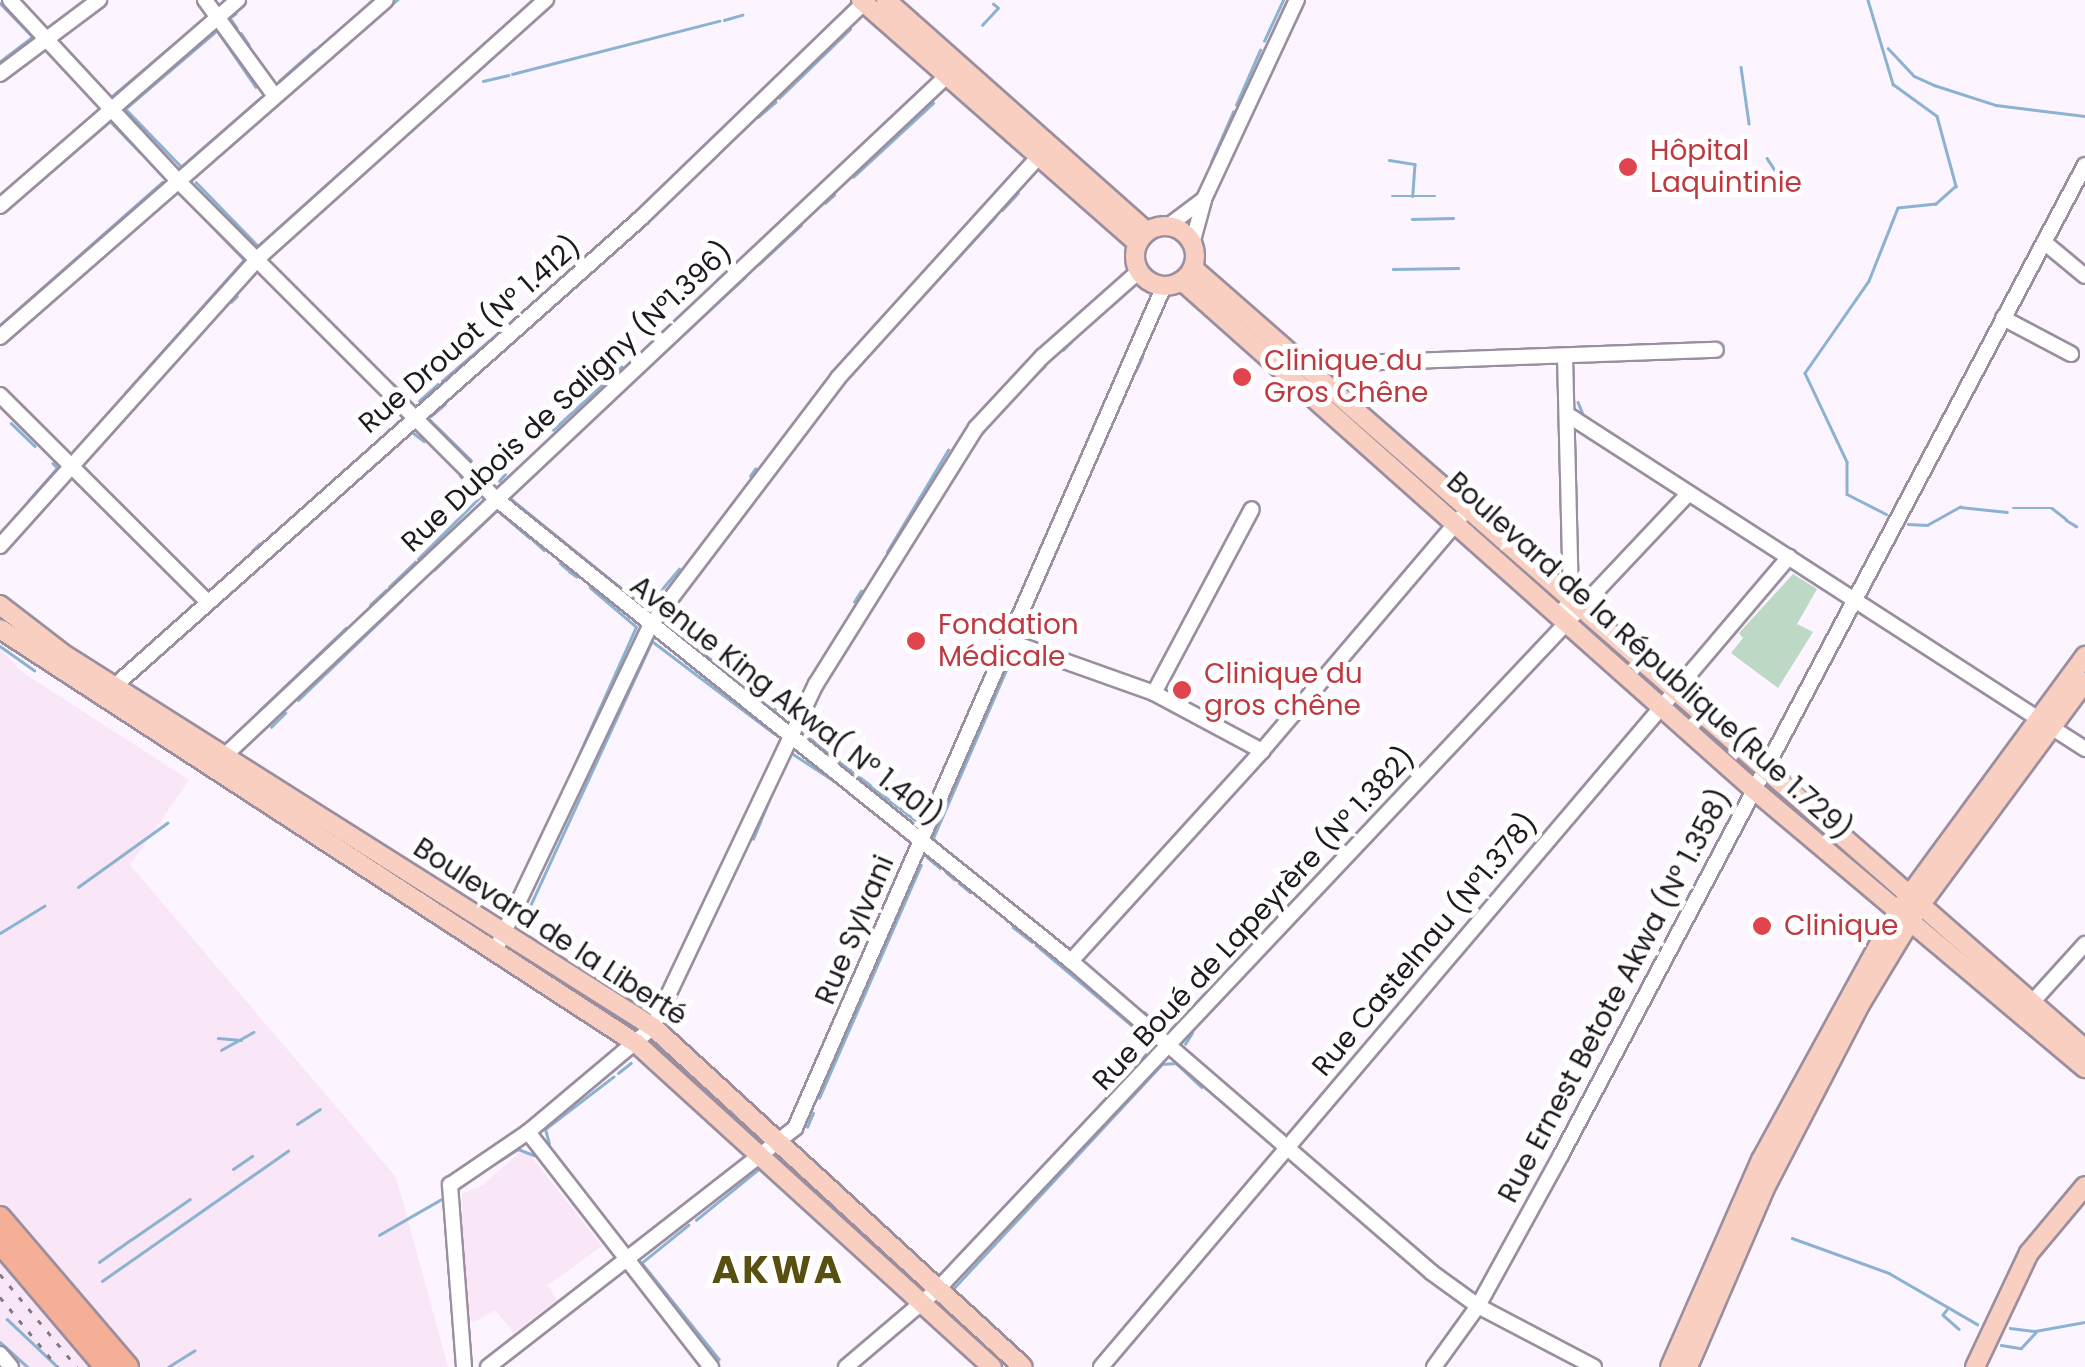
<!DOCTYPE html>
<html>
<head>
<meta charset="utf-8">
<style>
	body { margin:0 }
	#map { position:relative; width:2085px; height:1367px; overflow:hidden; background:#fcf4ff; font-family:Poppins,sans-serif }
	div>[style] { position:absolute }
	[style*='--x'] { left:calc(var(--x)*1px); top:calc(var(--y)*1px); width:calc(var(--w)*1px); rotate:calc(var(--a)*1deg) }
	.industrial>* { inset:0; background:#f9e6f7 }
	.green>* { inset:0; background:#bdd8c4 }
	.stream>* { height:2.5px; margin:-1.25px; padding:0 1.25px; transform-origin:1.25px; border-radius:1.25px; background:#8cb2d2 }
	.roads { filter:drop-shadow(2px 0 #9a8e9f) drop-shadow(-2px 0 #9a8e9f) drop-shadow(0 2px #9a8e9f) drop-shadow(0 -2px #9a8e9f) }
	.minor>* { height:14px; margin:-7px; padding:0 7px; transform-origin:7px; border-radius:7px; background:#fff }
	.major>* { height:18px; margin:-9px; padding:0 9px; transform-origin:9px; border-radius:9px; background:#f9cfc1 }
	.major>.ring { margin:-9px; padding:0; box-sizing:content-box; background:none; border:18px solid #f9cfc1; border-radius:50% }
	.highway>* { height:20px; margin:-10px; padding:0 10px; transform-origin:10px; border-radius:10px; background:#f5af97 }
	.rail>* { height:2.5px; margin-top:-1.25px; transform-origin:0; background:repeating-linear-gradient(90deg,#807a82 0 5px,transparent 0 15px) }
	.dots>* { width:28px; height:28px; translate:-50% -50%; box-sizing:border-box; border:5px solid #fff; border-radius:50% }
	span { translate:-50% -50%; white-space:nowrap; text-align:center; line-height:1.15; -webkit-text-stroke:10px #fff; paint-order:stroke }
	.health-label { font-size:28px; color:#be3a42 }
	.left { translate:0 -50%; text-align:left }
	.street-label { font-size:28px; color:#1e191f }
	.district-label { font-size:38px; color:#585011; font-weight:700; letter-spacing:2.5px }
</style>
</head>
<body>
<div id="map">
	<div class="industrial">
		<i style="clip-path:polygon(0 649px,22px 672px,189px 780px,130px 865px,396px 1177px,448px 1367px,0 1367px)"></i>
		<i style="clip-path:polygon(519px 1153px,530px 1155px,602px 1246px,548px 1285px,557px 1300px,514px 1333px,495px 1310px,474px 1322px,463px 1317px,462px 1194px,483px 1185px)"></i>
	</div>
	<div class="green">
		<i style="clip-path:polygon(1793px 574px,1817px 589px,1797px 624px,1813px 632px,1778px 688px,1731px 653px,1743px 638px,1739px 633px)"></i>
	</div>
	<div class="stream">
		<i style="--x:1868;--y:0;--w:88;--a:73.4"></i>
		<i style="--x:1893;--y:84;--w:54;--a:36"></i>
		<i style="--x:1937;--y:116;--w:73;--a:74.8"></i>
		<i style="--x:1956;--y:186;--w:27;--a:138"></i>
		<i style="--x:1936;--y:204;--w:38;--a:174"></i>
		<i style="--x:1898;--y:208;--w:79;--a:111.7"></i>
		<i style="--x:1869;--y:281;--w:112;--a:124.8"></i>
		<i style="--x:1805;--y:373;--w:98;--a:64.7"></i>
		<i style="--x:1847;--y:462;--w:32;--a:90"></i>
		<i style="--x:1847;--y:494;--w:44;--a:27.1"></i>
		<i style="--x:372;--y:1;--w:1;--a:-90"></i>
		<i style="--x:0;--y:3;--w:47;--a:45.9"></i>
		<i style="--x:33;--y:37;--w:41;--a:142.9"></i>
		<i style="--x:393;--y:3;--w:5;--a:-37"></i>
		<i style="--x:236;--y:14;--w:7;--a:146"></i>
		<i style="--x:230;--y:18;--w:12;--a:55"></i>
		<i style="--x:724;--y:20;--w:19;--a:-16"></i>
		<i style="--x:982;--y:25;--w:23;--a:-47"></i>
		<i style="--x:998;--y:8;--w:6;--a:-141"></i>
		<i style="--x:219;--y:33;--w:65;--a:55.6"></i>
		<i style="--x:241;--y:33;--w:14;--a:56"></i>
		<i style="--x:1264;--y:41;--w:45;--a:-65.1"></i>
		<i style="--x:1888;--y:48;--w:38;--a:47"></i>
		<i style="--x:1914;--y:76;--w:22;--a:24"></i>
		<i style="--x:1934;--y:85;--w:65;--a:17.9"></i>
		<i style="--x:1996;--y:105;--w:90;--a:7"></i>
		<i style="--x:45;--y:49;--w:52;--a:46.5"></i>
		<i style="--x:81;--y:66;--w:43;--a:45.9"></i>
		<i style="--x:111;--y:97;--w:77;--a:-40.3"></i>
		<i style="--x:1741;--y:67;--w:57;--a:81.9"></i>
		<i style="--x:512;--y:74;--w:214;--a:-14.4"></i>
		<i style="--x:279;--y:81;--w:47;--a:-41.5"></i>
		<i style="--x:483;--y:81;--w:26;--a:-13"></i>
		<i style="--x:779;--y:98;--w:99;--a:-44.2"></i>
		<i style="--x:1236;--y:105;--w:60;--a:-66.4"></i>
		<i style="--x:758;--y:117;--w:23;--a:-41"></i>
		<i style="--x:1767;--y:158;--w:35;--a:57"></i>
		<i style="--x:148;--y:160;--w:18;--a:47"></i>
		<i style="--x:1389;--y:160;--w:26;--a:9"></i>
		<i style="--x:1415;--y:164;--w:32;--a:94"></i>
		<i style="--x:1211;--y:162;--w:55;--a:-66.3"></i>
		<i style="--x:180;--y:166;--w:79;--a:-134"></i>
		<i style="--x:125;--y:109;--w:118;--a:-40.5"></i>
		<i style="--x:182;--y:166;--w:102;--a:-41"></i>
		<i style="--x:853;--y:177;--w:109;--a:-42.8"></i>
		<i style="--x:196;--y:182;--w:89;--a:45.9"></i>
		<i style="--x:258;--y:246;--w:142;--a:-41.9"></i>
		<i style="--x:34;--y:186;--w:100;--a:-40.5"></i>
		<i style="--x:110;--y:121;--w:43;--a:45.9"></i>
		<i style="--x:810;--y:193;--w:67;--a:-43.2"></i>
		<i style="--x:1392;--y:196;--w:43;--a:0"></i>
		<i style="--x:825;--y:203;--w:12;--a:-42"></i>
		<i style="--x:1002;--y:210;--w:23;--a:-47"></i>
		<i style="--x:1412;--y:219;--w:41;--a:-1.4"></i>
		<i style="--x:759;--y:264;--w:57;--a:-42.9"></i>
		<i style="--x:1393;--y:269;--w:65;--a:-0.9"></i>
		<i style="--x:918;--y:301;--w:114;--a:-47.5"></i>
		<i style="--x:231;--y:302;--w:8;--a:-45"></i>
		<i style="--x:0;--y:325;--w:216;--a:-41.4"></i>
		<i style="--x:1063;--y:350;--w:11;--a:-45"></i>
		<i style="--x:665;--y:351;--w:109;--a:-42.8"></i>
		<i style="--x:1307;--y:357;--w:67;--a:-0.9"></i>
		<i style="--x:1266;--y:368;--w:122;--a:41.7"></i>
		<i style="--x:1136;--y:370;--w:14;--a:-65"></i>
		<i style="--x:442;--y:381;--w:111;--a:-40.6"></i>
		<i style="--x:392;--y:383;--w:21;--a:45"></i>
		<i style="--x:1023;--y:387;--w:30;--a:-44"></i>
		<i style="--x:125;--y:393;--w:178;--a:-48.2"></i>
		<i style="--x:244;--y:260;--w:83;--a:-134"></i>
		<i style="--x:419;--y:401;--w:25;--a:-42"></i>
		<i style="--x:1578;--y:402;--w:16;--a:68"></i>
		<i style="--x:431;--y:416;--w:18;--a:-41"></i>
		<i style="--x:429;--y:419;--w:59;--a:44.3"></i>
		<i style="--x:11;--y:423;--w:33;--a:44"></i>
		<i style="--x:553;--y:430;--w:93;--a:-42.8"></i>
		<i style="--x:46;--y:431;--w:33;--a:44"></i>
		<i style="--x:412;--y:432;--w:15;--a:37"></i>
		<i style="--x:750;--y:476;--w:9;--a:-54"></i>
		<i style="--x:499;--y:481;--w:9;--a:-49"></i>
		<i style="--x:1070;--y:483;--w:92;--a:-67"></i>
		<i style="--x:510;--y:498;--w:175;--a:39"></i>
		<i style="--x:646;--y:608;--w:51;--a:-49.8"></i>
		<i style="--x:28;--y:501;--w:44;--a:-48.7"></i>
		<i style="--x:57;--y:468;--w:6;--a:-135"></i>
		<i style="--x:2013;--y:508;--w:39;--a:0"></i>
		<i style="--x:2052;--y:508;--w:18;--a:38"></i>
		<i style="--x:14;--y:517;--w:8;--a:-45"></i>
		<i style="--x:2066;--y:520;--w:12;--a:31"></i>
		<i style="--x:1908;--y:524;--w:19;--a:3"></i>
		<i style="--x:1927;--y:525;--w:38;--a:-29"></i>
		<i style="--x:1960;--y:507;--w:47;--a:6.1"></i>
		<i style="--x:533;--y:540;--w:15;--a:42"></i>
		<i style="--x:252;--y:551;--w:10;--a:-45"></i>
		<i style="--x:887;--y:552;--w:119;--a:-59.1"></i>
		<i style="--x:418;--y:559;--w:86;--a:-45"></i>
		<i style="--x:479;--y:498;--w:29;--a:-131"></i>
		<i style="--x:560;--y:563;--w:9;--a:41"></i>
		<i style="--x:434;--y:570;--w:87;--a:-43.6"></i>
		<i style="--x:497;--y:510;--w:43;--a:40.3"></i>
		<i style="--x:569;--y:571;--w:9;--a:36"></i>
		<i style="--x:389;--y:587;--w:36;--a:-44"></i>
		<i style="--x:854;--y:602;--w:13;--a:-58"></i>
		<i style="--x:370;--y:605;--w:22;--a:-43"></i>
		<i style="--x:0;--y:646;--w:42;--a:35.2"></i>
		<i style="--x:700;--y:651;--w:96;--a:37.8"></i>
		<i style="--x:298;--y:700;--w:144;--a:-43.9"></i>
		<i style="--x:259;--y:711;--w:120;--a:-43.7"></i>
		<i style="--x:970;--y:712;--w:173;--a:-66.5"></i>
		<i style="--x:252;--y:719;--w:8;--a:-45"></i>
		<i style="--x:271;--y:727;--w:20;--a:-45"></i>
		<i style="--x:802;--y:732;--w:150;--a:37.9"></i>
		<i style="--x:958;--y:739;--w:22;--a:-66"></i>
		<i style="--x:231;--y:740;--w:27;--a:-45"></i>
		<i style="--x:790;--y:752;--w:59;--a:33.1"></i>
		<i style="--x:564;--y:788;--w:176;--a:-65.9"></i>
		<i style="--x:636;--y:627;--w:60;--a:-139.7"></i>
		<i style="--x:850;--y:793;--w:26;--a:39"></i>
		<i style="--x:552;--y:816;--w:26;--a:-67"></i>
		<i style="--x:933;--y:838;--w:206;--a:-66.5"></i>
		<i style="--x:753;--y:839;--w:55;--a:-67.6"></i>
		<i style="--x:927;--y:857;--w:17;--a:40"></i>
		<i style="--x:946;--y:872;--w:11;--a:41"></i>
		<i style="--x:959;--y:883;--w:14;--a:39"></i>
		<i style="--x:78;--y:887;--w:110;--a:-35.7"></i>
		<i style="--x:1013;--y:927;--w:24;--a:38"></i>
		<i style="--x:528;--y:932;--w:14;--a:-107"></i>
		<i style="--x:524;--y:919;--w:306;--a:-65.3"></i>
		<i style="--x:652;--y:641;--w:154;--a:37.1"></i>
		<i style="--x:0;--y:933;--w:52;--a:-31.5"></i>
		<i style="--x:1036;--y:945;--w:155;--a:40"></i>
		<i style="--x:1155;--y:1045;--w:119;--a:132.3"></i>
		<i style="--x:2065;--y:978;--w:30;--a:-49"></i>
		<i style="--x:1144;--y:1012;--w:32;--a:39"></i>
		<i style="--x:1169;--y:1032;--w:53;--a:-45.8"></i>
		<i style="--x:218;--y:1038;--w:23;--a:5"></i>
		<i style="--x:1185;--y:1044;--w:13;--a:-58"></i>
		<i style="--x:221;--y:1050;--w:37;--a:-29"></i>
		<i style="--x:618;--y:1073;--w:16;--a:-38"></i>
		<i style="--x:819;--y:1098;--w:254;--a:-66.4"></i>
		<i style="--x:297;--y:1124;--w:27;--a:-33"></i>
		<i style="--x:807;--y:1127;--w:15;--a:-67"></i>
		<i style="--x:549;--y:1144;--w:16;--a:-105"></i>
		<i style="--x:545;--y:1129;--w:86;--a:-37.4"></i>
		<i style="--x:499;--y:1161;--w:22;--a:-32"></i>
		<i style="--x:518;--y:1149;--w:17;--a:21"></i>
		<i style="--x:233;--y:1169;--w:23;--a:-34"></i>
		<i style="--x:1029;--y:1182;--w:13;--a:-45"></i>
		<i style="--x:996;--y:1216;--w:22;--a:-47"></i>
		<i style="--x:696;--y:1220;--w:82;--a:-39.1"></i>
		<i style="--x:689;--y:1225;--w:60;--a:141"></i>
		<i style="--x:642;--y:1263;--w:123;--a:51.3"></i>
		<i style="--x:379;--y:1235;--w:76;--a:-29.9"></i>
		<i style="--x:975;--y:1238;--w:20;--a:-45"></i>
		<i style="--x:1792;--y:1238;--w:103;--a:19.8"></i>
		<i style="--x:1889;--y:1273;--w:102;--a:30.1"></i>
		<i style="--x:132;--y:1239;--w:70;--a:-34.6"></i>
		<i style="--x:99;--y:1262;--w:39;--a:-35"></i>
		<i style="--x:869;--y:1267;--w:18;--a:43"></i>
		<i style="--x:102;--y:1281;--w:227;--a:-35"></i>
		<i style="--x:952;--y:1290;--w:309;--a:-47.1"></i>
		<i style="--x:1162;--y:1064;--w:14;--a:-4"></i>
		<i style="--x:1176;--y:1063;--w:35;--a:43"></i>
		<i style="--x:1947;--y:1310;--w:6;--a:129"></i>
		<i style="--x:1943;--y:1315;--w:21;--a:41"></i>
		<i style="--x:7;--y:1319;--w:70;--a:43.3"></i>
		<i style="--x:2010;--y:1328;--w:25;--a:7"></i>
		<i style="--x:2035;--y:1331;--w:51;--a:-10.2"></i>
		<i style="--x:0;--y:1342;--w:38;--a:42"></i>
		<i style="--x:2001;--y:1345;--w:20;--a:9"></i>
		<i style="--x:2021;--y:1348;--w:21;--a:-47"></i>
		<i style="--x:168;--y:1367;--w:31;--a:-32"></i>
	</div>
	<div class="roads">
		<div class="minor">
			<i style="--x:10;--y:0;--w:246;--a:47.1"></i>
			<i style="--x:177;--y:180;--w:450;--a:45"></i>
			<i style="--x:495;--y:498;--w:739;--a:38.79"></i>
			<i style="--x:1071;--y:961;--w:476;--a:40.8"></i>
			<i style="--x:1431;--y:1272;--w:58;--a:35.9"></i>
			<i style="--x:1478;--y:1306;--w:131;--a:27.7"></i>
			<i style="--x:205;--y:0;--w:117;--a:54"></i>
			<i style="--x:0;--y:74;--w:124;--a:-36.8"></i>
			<i style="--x:0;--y:206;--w:315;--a:-40.9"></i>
			<i style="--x:1168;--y:226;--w:45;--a:-36.9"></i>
			<i style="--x:1204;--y:199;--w:220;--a:-65"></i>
			<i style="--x:2044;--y:242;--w:53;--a:39.7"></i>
			<i style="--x:1192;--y:244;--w:46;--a:-74.7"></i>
			<i style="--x:2003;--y:318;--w:77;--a:27.9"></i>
			<i style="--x:0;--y:337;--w:512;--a:-41.12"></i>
			<i style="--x:1302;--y:365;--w:414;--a:-2.1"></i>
			<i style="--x:0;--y:395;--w:292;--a:44.9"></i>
			<i style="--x:1568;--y:415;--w:616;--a:32.86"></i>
			<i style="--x:0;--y:546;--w:387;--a:-48.1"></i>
			<i style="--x:258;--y:258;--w:387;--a:-41.9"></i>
			<i style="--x:1558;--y:615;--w:19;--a:-47"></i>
			<i style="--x:1571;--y:601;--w:245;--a:-91.4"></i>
			<i style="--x:1011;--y:642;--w:152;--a:19.6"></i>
			<i style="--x:1154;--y:693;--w:123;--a:28.2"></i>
			<i style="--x:110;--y:690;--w:710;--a:-41.63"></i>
			<i style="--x:641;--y:218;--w:314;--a:-44"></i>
			<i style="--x:1154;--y:693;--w:208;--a:-62"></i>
			<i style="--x:219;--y:761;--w:1008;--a:-43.27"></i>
			<i style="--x:496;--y:949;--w:358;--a:-64.5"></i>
			<i style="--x:650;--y:626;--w:311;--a:-52.8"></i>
			<i style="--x:838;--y:378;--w:307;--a:-47.8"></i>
			<i style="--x:1071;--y:961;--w:284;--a:-47.7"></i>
			<i style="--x:1262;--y:751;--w:306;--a:-49.6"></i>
			<i style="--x:2026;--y:1009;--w:88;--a:-47.8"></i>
			<i style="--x:528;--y:1132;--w:298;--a:52.1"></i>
			<i style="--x:0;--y:1354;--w:17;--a:50"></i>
			<i style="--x:464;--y:1367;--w:183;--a:-94.4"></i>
			<i style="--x:450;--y:1185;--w:94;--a:-34.2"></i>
			<i style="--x:528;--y:1132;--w:163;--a:-40"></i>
			<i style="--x:653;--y:1027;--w:380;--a:-64.6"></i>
			<i style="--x:816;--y:684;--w:302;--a:-58"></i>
			<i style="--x:976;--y:428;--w:98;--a:-47.1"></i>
			<i style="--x:1043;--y:356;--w:128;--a:-41.5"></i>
			<i style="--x:488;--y:1367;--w:389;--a:-37.9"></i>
			<i style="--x:795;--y:1128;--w:919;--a:-66.33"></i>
			<i style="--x:846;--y:1367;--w:121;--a:-40.3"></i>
			<i style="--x:938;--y:1289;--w:1093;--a:-46.67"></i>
			<i style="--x:1101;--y:1367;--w:1063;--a:-49.66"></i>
			<i style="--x:1434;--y:1367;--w:75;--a:-54.2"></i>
			<i style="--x:1478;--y:1306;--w:172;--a:-61.2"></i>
			<i style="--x:1561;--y:1155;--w:1120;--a:-62.11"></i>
		</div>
		<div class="major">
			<i style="--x:861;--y:0;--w:368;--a:41.3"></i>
			<i style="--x:886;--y:0;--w:349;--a:41.6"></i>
			<i class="ring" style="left:1135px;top:226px;width:42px;height:42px"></i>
			<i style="--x:1193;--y:268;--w:1186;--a:41.2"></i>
			<i style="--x:1182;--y:281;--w:763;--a:41.65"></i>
			<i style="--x:1752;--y:788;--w:435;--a:40.1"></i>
			<i style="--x:0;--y:605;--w:78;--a:37.7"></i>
			<i style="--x:62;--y:653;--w:699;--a:32.33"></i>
			<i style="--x:653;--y:1027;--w:502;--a:42.58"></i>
			<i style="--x:0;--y:629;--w:760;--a:33.08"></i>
			<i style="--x:637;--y:1044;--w:480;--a:42.3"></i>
			<i style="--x:1670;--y:1367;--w:226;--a:-66.3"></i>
			<i style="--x:1761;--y:1160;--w:283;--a:-61.3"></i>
			<i style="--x:1897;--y:912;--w:318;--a:-53.7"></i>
			<i style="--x:1688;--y:1367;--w:199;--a:-66.7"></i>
			<i style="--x:1767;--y:1184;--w:204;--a:-62.6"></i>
			<i style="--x:1861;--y:1003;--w:112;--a:-58.9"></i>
			<i style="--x:1919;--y:907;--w:280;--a:-53.6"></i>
			<i style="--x:1975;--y:1367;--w:126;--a:-64.7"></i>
			<i style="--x:2029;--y:1253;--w:87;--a:-50.1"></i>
		</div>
		<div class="highway">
			<i style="--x:0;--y:1217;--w:197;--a:49.5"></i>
			<i style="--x:0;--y:1243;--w:162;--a:49.7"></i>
		</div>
	</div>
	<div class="rail">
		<i style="--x:0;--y:1274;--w:121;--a:50.4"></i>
		<i style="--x:0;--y:1297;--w:91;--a:50.4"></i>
	</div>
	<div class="dots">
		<i style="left:1628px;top:167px;background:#e0444e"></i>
		<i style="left:1242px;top:377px;background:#e0444e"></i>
		<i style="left:916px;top:641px;background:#e0444e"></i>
		<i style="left:1182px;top:690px;background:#e0444e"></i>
		<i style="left:1762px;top:926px;background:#e0444e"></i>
	</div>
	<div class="health-label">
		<span class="left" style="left:1650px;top:167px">Hôpital<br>Laquintinie</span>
		<span class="left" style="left:1264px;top:377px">Clinique du<br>Gros Chêne</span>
		<span class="left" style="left:938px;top:641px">Fondation<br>Médicale</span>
		<span class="left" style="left:1204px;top:690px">Clinique du<br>gros chêne</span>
		<span class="left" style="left:1784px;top:926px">Clinique</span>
	</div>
	<div class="street-label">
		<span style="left:470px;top:335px;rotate:-41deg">Rue Drouot (N° 1.412)</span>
		<span style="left:567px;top:397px;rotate:-43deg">Rue Dubois de Saligny (N°1.396)</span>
		<span style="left:1649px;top:656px;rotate:42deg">Boulevard de la République(Rue 1.729)</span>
		<span style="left:786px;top:701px;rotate:38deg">Avenue King Akwa( N° 1.401)</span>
		<span style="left:1254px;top:919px;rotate:-47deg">Rue Boué de Lapeyrère (N° 1.382)</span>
		<span style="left:855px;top:930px;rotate:-67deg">Rue Sylvani</span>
		<span style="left:550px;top:932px;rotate:33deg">Boulevard de la Liberté</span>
		<span style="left:1425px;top:945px;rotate:-50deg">Rue Castelnau (N°1.378)</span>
		<span style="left:1615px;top:996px;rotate:-62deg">Rue Ernest Betote Akwa (N° 1.358)</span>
	</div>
	<div class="district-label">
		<span style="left:778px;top:1270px">AKWA</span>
	</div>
</div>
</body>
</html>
